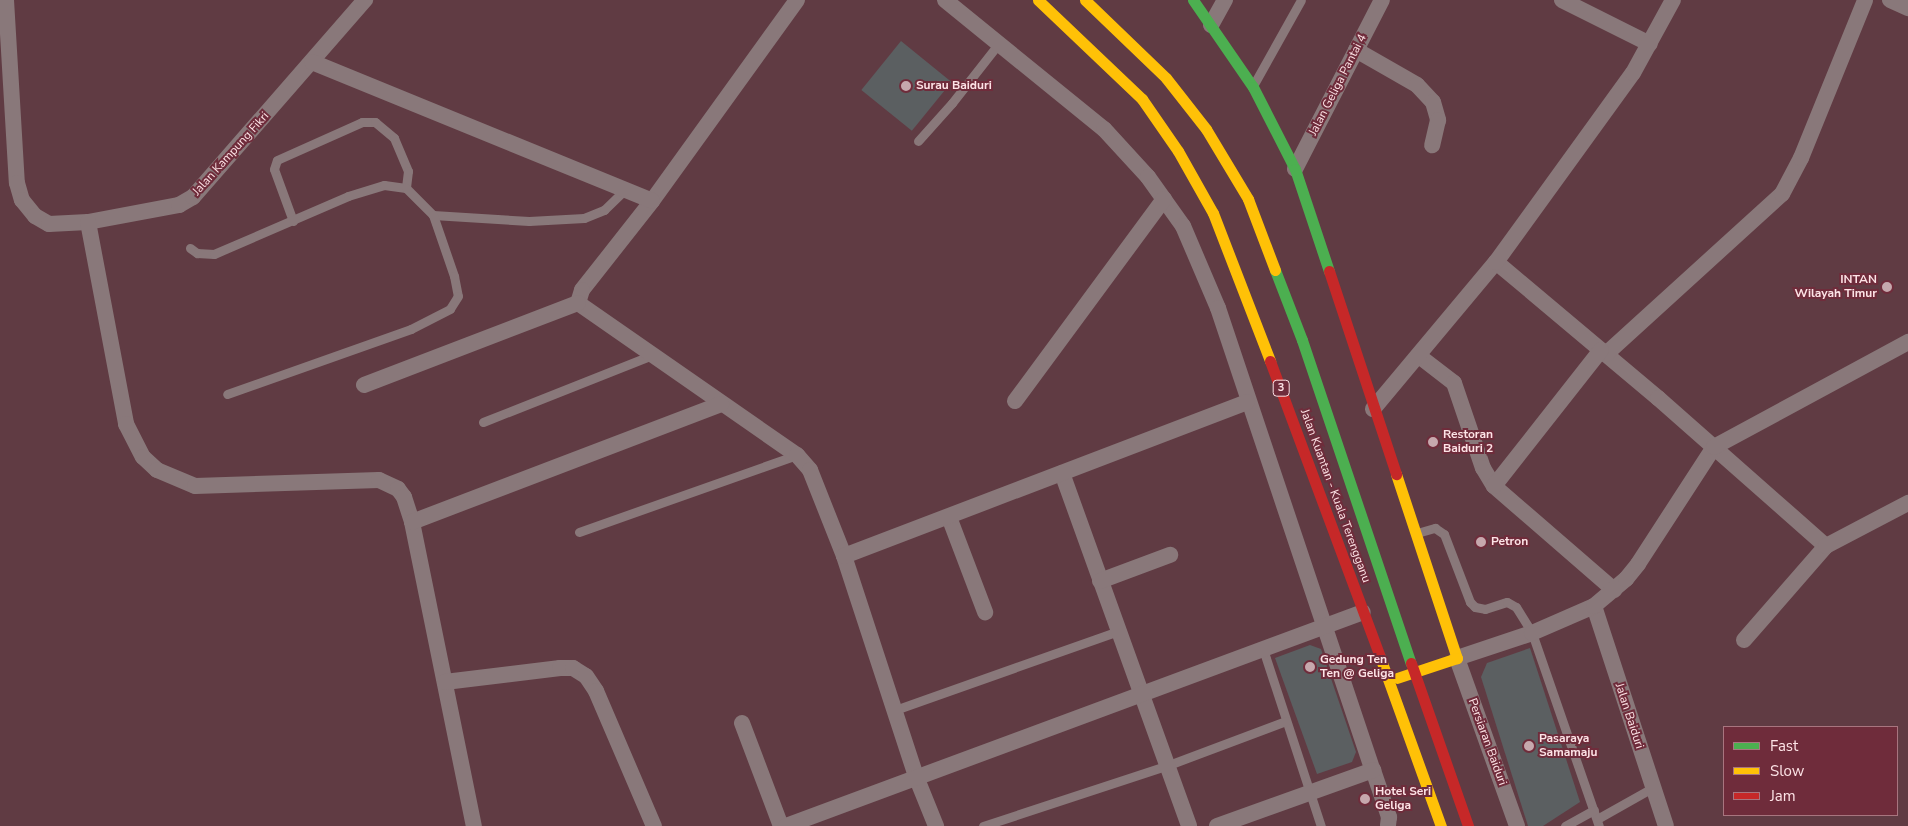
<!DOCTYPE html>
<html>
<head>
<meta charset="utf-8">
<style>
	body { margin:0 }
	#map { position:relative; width:1908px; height:826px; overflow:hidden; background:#603b43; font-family:"Nunito Sans",sans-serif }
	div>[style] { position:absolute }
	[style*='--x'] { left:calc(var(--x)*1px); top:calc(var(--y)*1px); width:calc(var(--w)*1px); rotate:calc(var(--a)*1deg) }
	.building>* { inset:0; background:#5b5f61; transform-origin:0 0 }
	.lane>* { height:9px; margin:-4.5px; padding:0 4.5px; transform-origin:4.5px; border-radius:4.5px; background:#89787a }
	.street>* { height:16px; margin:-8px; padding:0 8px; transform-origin:8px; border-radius:8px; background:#89787a }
	.fast>* { height:11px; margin:-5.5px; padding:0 5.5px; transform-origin:5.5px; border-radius:5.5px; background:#4caf50 }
	.slow>* { height:11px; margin:-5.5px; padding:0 5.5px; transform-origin:5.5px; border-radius:5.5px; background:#ffc107 }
	.jam>* { height:11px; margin:-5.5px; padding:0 5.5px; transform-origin:5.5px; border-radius:5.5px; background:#c62828 }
	.dots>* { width:14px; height:14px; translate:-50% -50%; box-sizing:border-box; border:2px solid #6f2c3b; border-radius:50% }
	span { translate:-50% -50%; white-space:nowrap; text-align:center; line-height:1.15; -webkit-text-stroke:4px #6f2c3b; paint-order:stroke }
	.shield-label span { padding:1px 4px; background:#6f2c3b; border:1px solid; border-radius:4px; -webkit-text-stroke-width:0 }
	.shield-label { font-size:11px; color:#fde3e6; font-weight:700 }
	.street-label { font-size:12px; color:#fde3e6 }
	.poi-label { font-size:12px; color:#fde3e6; font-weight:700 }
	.left { translate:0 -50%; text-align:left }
	.right { translate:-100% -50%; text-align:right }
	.legend { position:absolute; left:1723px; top:726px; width:175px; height:90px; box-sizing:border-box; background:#6f2c3b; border:1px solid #a8757f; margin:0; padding:6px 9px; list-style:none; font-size:15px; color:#fde3e6 }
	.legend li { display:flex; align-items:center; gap:10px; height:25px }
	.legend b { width:25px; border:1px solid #a8757f }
</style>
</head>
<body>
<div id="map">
	<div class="building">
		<i style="left:901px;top:41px;width:65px;height:63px;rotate:39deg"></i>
		<i style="clip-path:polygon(1310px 645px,1321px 649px,1356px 752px,1352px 762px,1317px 774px,1275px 658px)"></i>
		<i style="clip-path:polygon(1530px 648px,1580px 802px,1543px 826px,1528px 826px,1481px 677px,1487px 663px)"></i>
	</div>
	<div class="lane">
		<i style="--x:1254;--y:84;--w:96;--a:-60.8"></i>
		<i style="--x:918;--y:141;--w:51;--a:-48.2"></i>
		<i style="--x:952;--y:103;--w:76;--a:-51.9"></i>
		<i style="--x:433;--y:215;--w:96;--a:3.6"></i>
		<i style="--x:529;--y:221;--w:55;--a:-3.1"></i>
		<i style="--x:584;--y:218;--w:22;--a:-22"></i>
		<i style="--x:604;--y:210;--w:29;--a:-44"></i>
		<i style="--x:293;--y:221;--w:55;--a:-110.1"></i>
		<i style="--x:274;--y:169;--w:9;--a:-72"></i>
		<i style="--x:277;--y:160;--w:93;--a:-24.1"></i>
		<i style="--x:362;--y:122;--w:13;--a:0"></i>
		<i style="--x:375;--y:122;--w:25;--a:40"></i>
		<i style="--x:394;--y:138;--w:36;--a:67"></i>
		<i style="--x:408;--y:171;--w:17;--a:97"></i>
		<i style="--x:190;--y:248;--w:9;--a:36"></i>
		<i style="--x:197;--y:253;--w:17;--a:3"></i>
		<i style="--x:214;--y:254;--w:146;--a:-23.4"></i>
		<i style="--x:348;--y:196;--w:38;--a:-17"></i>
		<i style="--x:384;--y:185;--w:22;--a:8"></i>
		<i style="--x:406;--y:188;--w:38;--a:45"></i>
		<i style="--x:433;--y:215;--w:65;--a:71"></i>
		<i style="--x:454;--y:276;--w:20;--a:79"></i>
		<i style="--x:458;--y:296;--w:15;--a:122"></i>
		<i style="--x:450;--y:309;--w:44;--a:152.9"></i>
		<i style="--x:411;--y:329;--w:195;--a:160.5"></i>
		<i style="--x:483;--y:422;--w:182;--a:-21.6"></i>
		<i style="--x:579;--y:532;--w:231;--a:-19.5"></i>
		<i style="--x:1417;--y:533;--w:19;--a:-16"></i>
		<i style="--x:1435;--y:528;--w:11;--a:34"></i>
		<i style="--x:1444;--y:534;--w:73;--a:69.1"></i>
		<i style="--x:1470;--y:602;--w:7;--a:45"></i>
		<i style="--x:1475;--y:607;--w:10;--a:11"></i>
		<i style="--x:1485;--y:609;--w:23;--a:-18"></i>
		<i style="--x:1507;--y:602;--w:10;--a:29"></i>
		<i style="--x:1516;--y:607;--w:31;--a:58"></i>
		<i style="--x:1532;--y:633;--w:204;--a:70.9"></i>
		<i style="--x:1263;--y:649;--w:186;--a:71.9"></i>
		<i style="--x:895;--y:710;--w:237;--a:-19.5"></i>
		<i style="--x:1597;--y:819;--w:63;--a:-29.4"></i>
		<i style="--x:983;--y:826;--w:193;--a:-18.2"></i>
		<i style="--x:1166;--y:766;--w:128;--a:-20.6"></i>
		<i style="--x:1565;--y:826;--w:33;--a:-29"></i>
	</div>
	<div class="street">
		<i style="--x:6;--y:0;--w:183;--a:86.6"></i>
		<i style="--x:17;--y:183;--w:18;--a:74"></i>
		<i style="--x:22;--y:200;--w:21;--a:51"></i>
		<i style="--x:35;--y:216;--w:16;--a:30"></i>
		<i style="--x:49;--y:224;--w:39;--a:-3"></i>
		<i style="--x:88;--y:222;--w:93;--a:-10.6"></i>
		<i style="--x:179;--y:205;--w:16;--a:-30"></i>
		<i style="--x:193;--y:197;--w:262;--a:-48.9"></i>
		<i style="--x:797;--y:0;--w:248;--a:125.8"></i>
		<i style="--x:652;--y:201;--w:113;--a:128.2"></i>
		<i style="--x:582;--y:290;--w:14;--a:107"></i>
		<i style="--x:578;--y:303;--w:267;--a:34.8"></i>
		<i style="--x:797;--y:455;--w:20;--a:49"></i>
		<i style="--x:810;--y:470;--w:92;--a:68.4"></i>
		<i style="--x:844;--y:556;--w:235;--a:71.9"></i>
		<i style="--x:917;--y:779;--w:51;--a:68"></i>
		<i style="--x:945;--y:0;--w:205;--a:39.1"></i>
		<i style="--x:1104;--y:129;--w:65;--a:47.5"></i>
		<i style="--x:1148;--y:177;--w:60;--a:54.5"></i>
		<i style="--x:1183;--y:226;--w:89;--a:66.9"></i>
		<i style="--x:1218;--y:308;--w:487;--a:71.5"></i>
		<i style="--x:1373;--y:770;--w:50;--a:71.2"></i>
		<i style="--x:1389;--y:817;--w:8;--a:97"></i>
		<i style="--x:1562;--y:0;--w:98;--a:26.6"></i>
		<i style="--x:1890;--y:0;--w:20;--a:24"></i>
		<i style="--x:1211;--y:25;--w:29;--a:-61"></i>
		<i style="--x:1356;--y:50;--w:70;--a:29.8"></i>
		<i style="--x:1417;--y:85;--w:23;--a:47"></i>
		<i style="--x:1433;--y:102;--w:19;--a:74"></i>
		<i style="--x:1438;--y:120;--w:26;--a:103"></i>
		<i style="--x:312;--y:62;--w:367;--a:22.2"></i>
		<i style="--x:1295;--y:169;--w:190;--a:-62.8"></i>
		<i style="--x:88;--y:222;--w:206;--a:79.3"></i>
		<i style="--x:126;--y:424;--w:37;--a:63"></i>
		<i style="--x:143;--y:457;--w:19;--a:43"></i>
		<i style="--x:157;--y:470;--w:41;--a:22.8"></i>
		<i style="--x:195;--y:486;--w:184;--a:-1.9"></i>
		<i style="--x:379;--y:480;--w:21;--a:25"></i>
		<i style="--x:398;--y:489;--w:10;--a:53"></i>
		<i style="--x:404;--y:497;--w:26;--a:72"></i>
		<i style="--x:412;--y:522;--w:310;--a:78.5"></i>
		<i style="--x:1496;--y:262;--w:212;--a:40"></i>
		<i style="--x:1658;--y:398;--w:224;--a:41.4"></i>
		<i style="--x:1606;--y:354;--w:238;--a:-42.3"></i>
		<i style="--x:1782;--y:194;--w:41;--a:-62.2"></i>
		<i style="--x:1801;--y:158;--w:170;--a:-67.9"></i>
		<i style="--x:1419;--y:356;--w:44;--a:37.6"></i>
		<i style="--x:1454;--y:383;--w:90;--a:71.2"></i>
		<i style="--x:1483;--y:468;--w:21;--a:59"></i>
		<i style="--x:1494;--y:486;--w:159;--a:40.9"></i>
		<i style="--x:364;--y:385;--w:229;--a:-21"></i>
		<i style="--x:1015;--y:401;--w:251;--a:-53.6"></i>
		<i style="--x:1373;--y:409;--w:192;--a:-50.1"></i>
		<i style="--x:1496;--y:262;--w:233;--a:-54.1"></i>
		<i style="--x:1633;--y:73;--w:83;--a:-61.3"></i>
		<i style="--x:1062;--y:473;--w:375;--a:70.2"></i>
		<i style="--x:1494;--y:486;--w:173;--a:-51.8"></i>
		<i style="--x:949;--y:517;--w:102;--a:69.2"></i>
		<i style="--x:412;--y:522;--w:331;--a:-20.9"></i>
		<i style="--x:844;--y:556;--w:431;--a:-20.9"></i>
		<i style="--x:1100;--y:581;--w:75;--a:-20.4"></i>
		<i style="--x:1594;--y:606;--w:231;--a:71.9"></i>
		<i style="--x:1744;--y:640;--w:125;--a:-48.9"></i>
		<i style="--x:1826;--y:546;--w:93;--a:-27.7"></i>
		<i style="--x:445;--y:682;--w:116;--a:-6.9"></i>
		<i style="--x:560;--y:668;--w:13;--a:0"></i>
		<i style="--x:573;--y:668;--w:15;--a:32"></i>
		<i style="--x:586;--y:676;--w:18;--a:56"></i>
		<i style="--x:596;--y:691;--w:147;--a:66.8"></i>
		<i style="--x:742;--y:723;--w:110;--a:69.3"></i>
		<i style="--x:786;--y:826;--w:615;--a:-20.35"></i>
		<i style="--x:1217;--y:826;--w:166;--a:-19.7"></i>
		<i style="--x:1517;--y:826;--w:178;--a:-109.7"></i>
		<i style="--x:1457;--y:658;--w:79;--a:-18.4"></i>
		<i style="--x:1532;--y:633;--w:68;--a:-23.5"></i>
		<i style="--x:1594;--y:606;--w:42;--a:-40.2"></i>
		<i style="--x:1626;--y:579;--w:19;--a:-51"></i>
		<i style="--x:1638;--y:564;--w:140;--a:-57"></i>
		<i style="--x:1714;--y:447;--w:221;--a:-28.4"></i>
	</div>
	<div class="fast">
		<i style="--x:1193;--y:0;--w:106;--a:55.4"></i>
		<i style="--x:1253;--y:87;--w:92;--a:62.9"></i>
		<i style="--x:1295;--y:169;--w:108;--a:71.6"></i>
		<i style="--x:1275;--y:270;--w:75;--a:68.9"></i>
		<i style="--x:1302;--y:340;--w:341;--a:71.4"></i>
	</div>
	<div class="slow">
		<i style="--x:1038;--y:0;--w:144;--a:43.6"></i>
		<i style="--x:1142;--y:99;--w:63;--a:55.3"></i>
		<i style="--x:1178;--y:151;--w:71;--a:60.6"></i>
		<i style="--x:1213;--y:213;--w:159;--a:68.9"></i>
		<i style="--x:1085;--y:0;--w:112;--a:43.9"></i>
		<i style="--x:1166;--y:78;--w:65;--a:51.9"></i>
		<i style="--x:1206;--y:129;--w:82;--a:59"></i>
		<i style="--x:1248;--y:199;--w:76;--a:69.2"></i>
		<i style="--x:1396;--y:474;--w:194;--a:71.7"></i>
		<i style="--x:1457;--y:658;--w:63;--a:161.6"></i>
		<i style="--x:1380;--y:657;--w:180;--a:70.2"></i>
	</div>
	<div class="jam">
		<i style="--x:1329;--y:271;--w:214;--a:71.7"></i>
		<i style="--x:1270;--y:361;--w:316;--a:69.6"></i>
		<i style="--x:1411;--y:663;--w:173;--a:70.7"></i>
	</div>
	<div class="dots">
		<i style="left:906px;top:86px;background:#c6a8ad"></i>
		<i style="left:1887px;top:287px;background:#c6a8ad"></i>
		<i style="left:1433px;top:442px;background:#c6a8ad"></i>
		<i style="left:1481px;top:542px;background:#c6a8ad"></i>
		<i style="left:1310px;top:667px;background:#c6a8ad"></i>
		<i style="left:1529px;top:746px;background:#c6a8ad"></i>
		<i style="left:1365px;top:799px;background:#c6a8ad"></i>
	</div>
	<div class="shield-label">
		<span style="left:1281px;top:388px">3</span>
	</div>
	<div class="street-label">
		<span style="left:1338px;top:85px;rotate:-63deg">Jalan Geliga Pantai 4</span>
		<span style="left:231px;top:154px;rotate:-48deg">Jalan Kampung Fikri</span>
		<span style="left:1335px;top:496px;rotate:70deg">Jalan Kuantan - Kuala Terengganu</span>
		<span style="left:1629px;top:716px;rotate:72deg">Jalan Baiduri</span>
		<span style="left:1487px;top:742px;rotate:70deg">Persiaran Baiduri</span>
	</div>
	<div class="poi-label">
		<span class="left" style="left:916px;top:86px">Surau Baiduri</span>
		<span class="right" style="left:1877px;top:287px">INTAN<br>Wilayah Timur</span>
		<span class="left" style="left:1443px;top:442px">Restoran<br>Baiduri 2</span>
		<span class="left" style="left:1491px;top:542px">Petron</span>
		<span class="left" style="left:1320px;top:667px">Gedung Ten<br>Ten @ Geliga</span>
		<span class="left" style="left:1539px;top:746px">Pasaraya<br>Samamaju</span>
		<span class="left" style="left:1375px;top:799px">Hotel Seri<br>Geliga</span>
	</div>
	<ul class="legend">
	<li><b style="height:6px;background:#4caf50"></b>Fast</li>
	<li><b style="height:6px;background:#ffc107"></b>Slow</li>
	<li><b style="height:6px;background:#c62828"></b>Jam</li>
	</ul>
</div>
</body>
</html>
